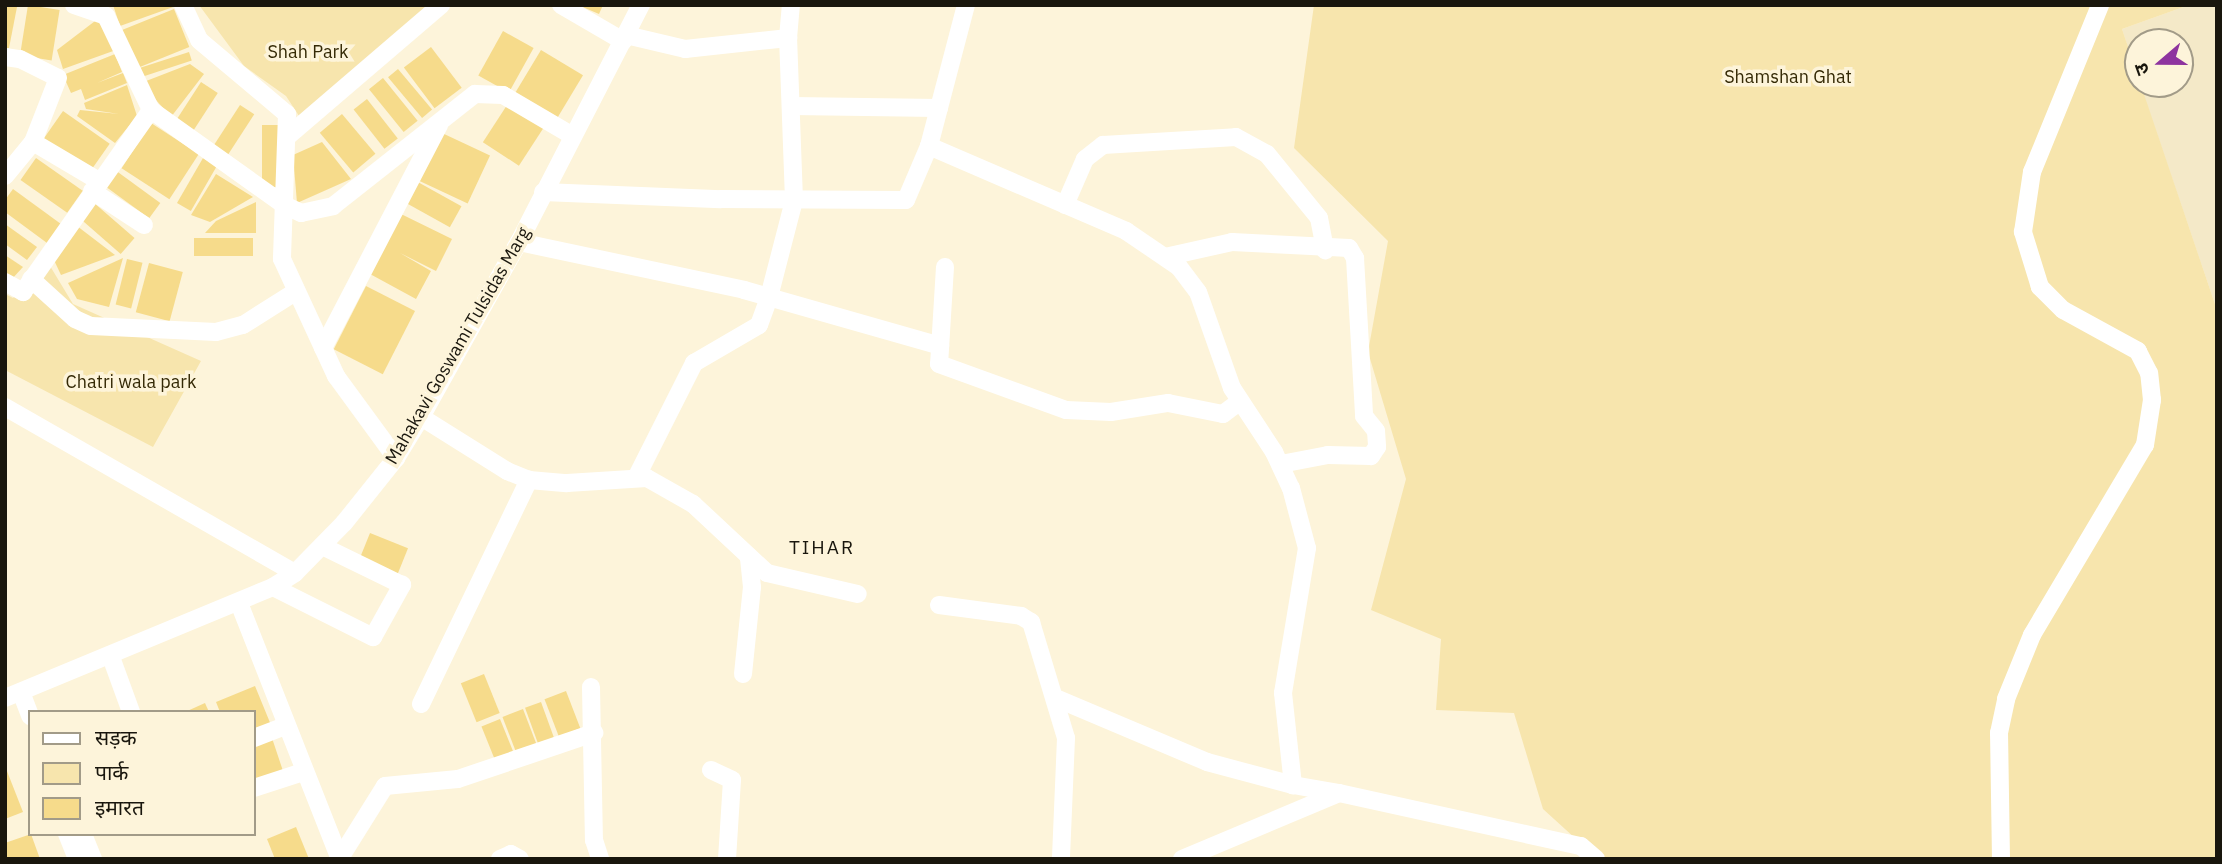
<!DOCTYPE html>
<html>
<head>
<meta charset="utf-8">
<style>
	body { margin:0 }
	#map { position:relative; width:2222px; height:864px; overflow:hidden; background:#fdf4da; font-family:"IBM Plex Sans","Noto Sans Devanagari",sans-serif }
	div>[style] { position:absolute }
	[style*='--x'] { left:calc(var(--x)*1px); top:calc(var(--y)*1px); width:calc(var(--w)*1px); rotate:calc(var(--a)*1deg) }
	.built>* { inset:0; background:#f4e9c8 }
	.green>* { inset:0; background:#f7e5ad }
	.building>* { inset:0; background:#f6db8b; transform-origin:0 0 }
	.minor>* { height:18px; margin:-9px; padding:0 9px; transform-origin:9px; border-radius:9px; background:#fff }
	span { translate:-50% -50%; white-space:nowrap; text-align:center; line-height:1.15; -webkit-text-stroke:7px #fdf4da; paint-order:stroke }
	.park-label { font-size:18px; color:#342905 }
	.street-label { font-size:18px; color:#19160d }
	.neighbourhood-label { font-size:19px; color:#19160d; letter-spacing:2px }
	.frame { position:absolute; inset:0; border:7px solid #19160d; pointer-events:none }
	.legend { position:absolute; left:28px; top:710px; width:228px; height:126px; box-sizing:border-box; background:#fdf4da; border:2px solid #a29b88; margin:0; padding:9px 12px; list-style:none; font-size:21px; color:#19160d }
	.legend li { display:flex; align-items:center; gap:14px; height:35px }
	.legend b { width:35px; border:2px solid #a29b88 }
	.north { position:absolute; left:2124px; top:28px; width:70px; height:70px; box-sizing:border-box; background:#fdf4da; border:2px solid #a29b88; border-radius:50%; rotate:250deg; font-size:19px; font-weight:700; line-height:28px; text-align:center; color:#19160d }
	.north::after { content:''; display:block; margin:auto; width:24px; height:32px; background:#8e349f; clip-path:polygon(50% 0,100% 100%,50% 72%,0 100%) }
</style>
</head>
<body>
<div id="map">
	<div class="built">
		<i style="clip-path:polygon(2189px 5px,2217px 5px,2217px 310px,2140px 84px,2180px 84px,2180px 42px,2138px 42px,2138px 78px,2122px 29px)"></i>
	</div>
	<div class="green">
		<i style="clip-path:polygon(199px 5px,437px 5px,301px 119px,286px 96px,244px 66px)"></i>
		<i style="clip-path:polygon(1314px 5px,2189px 5px,2122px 29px,2217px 310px,2217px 859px,1598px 859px,1543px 809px,1514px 713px,1436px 710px,1441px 639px,1371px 610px,1406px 479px,1368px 352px,1388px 241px,1294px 148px)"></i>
		<i style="clip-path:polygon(47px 261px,73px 304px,201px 361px,153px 447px,5px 370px,5px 294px,13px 298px)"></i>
	</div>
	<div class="building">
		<i style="clip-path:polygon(5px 5px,17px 7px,9px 48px,5px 48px)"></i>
		<i style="left:28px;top:5px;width:32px;height:51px;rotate:9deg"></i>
		<i style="clip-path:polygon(113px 5px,176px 5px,176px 6px,120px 26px)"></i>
		<i style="clip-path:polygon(578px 5px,603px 5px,599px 14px)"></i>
		<i style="left:174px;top:9px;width:41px;height:56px;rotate:68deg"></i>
		<i style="clip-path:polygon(99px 18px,116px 50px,63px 69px,57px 50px)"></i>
		<i style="left:503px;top:31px;width:35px;height:51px;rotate:29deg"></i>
		<i style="left:431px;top:47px;width:51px;height:34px;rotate:53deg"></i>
		<i style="left:541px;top:50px;width:49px;height:52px;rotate:31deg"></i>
		<i style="left:189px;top:52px;width:9px;height:52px;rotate:72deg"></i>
		<i style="clip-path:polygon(115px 54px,122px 72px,97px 83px,123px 73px,127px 83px,85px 100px,81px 89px,71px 93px,63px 75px)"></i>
		<i style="clip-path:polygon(190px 64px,204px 74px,171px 117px,141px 83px)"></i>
		<i style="left:398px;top:69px;width:53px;height:13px;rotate:50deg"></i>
		<i style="left:383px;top:78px;width:55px;height:18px;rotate:51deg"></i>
		<i style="left:201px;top:82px;width:20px;height:45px;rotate:33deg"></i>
		<i style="clip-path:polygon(127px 85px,137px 116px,115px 143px,77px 116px,80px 110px,119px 114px,86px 109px,84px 103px)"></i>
		<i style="left:367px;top:99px;width:50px;height:17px;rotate:52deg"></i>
		<i style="left:509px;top:102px;width:43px;height:48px;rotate:33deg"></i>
		<i style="left:240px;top:105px;width:17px;height:48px;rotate:33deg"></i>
		<i style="left:63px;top:111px;width:57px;height:35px;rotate:35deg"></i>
		<i style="left:342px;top:114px;width:52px;height:29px;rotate:50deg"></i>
		<i style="left:151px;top:123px;width:57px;height:54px;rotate:33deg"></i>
		<i style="left:262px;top:125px;width:19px;height:62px"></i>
		<i style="left:442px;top:133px;width:53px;height:53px;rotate:25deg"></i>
		<i style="clip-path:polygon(322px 142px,351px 179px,297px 203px,293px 155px)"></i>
		<i style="left:36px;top:158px;width:57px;height:27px;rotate:35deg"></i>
		<i style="left:203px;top:158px;width:16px;height:52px;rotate:30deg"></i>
		<i style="left:115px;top:170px;width:56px;height:19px;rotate:36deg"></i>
		<i style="clip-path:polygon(216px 174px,253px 197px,210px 222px,191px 215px)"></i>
		<i style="left:416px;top:181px;width:52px;height:24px;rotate:29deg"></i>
		<i style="clip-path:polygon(13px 189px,61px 224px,47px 243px,5px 212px,5px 200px)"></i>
		<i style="left:93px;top:202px;width:55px;height:21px;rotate:41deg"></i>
		<i style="clip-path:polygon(256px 202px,256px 233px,205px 233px,216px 221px)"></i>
		<i style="clip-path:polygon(401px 214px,452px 239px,436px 271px,400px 253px,431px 271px,416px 299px,370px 274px)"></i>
		<i style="clip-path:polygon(5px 224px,37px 247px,27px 260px,5px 244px)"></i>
		<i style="clip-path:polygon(77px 226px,115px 255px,61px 275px,53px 258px)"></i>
		<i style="left:194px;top:238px;width:59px;height:18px"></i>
		<i style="clip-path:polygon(5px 255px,23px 267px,11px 280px,5px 276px)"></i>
		<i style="clip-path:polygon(123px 258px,109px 307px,77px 299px,68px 283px)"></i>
		<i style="left:127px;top:259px;width:16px;height:47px;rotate:14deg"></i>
		<i style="left:149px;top:263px;width:35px;height:51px;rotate:15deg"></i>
		<i style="left:366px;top:286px;width:55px;height:71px;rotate:27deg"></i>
		<i style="left:370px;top:533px;width:41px;height:32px;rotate:22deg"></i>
		<i style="left:484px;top:674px;width:42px;height:25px;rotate:68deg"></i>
		<i style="clip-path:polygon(255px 686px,271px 725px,254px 732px,254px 712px,220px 712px,216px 702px)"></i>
		<i style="left:566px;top:691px;width:40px;height:23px;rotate:69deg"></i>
		<i style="left:541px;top:702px;width:38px;height:17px;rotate:70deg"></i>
		<i style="clip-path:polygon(205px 703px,209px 712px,185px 712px)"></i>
		<i style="left:523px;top:709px;width:39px;height:22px;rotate:69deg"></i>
		<i style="left:500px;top:719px;width:38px;height:20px;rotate:68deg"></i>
		<i style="clip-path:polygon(272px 738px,285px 777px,254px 787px,254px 744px)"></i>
		<i style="clip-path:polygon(5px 766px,23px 812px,5px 819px)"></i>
		<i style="clip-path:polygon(296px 827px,309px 859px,275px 859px,267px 839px)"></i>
		<i style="clip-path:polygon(31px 834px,40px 859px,5px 859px,5px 843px)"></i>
	</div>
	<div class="minor">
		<i style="--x:74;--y:5;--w:34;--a:19"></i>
		<i style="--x:106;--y:16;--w:104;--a:64.4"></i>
		<i style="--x:151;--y:110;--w:163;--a:35.5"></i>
		<i style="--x:284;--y:205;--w:19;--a:25"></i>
		<i style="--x:301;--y:213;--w:33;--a:-12"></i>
		<i style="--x:333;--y:206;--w:181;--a:-38.3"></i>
		<i style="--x:475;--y:94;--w:28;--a:2"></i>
		<i style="--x:503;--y:95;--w:81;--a:30.4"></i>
		<i style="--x:183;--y:5;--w:38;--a:65"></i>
		<i style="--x:199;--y:40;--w:115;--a:40.1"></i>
		<i style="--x:287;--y:114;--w:145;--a:92"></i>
		<i style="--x:282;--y:259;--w:129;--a:65.2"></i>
		<i style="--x:336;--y:376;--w:102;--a:53.8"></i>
		<i style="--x:561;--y:5;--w:72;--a:30.1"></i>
		<i style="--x:626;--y:35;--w:61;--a:13.3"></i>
		<i style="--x:685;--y:49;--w:104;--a:-6.1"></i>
		<i style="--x:5;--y:57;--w:15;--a:8"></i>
		<i style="--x:20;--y:59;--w:42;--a:26.6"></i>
		<i style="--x:58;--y:78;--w:69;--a:111.3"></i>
		<i style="--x:33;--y:142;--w:44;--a:129.5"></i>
		<i style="--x:791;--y:106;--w:148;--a:0.8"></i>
		<i style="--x:287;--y:137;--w:203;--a:-40.6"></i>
		<i style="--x:33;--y:142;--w:77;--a:30.6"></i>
		<i style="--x:929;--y:146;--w:146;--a:-75.3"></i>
		<i style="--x:92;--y:191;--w:62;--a:33.2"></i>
		<i style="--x:543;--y:192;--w:178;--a:2.3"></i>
		<i style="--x:721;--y:199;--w:185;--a:0.3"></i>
		<i style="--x:906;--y:200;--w:59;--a:-66.9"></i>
		<i style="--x:929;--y:146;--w:215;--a:23.3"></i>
		<i style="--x:1126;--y:231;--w:64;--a:34.2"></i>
		<i style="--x:1179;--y:267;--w:31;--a:53"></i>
		<i style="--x:1198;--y:292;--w:102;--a:70.5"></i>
		<i style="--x:1232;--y:388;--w:77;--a:56.7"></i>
		<i style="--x:1274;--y:452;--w:40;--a:65"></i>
		<i style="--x:1291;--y:488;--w:62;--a:75.1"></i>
		<i style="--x:1307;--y:548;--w:147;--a:99.4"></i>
		<i style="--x:1283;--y:693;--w:93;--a:83.8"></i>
		<i style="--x:1293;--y:785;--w:47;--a:9.9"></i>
		<i style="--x:1065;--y:205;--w:50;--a:-66.5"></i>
		<i style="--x:1085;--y:159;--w:23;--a:-38"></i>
		<i style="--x:1103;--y:145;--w:133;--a:-3.4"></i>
		<i style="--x:1236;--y:137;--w:35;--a:29"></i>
		<i style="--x:1267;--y:154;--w:82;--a:50.9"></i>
		<i style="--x:1319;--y:218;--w:33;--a:79"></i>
		<i style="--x:519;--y:242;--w:230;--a:12"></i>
		<i style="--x:744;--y:290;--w:204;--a:15.9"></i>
		<i style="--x:1165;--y:257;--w:69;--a:-12.6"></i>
		<i style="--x:1232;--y:242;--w:117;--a:2.9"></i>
		<i style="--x:1349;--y:248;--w:12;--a:59"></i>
		<i style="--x:1355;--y:258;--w:158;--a:86.7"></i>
		<i style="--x:1364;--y:416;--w:19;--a:51"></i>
		<i style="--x:1376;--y:431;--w:16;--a:86"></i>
		<i style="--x:1377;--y:447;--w:11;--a:124"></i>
		<i style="--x:1371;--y:456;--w:43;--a:-178.7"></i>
		<i style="--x:1328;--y:455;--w:48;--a:169.2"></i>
		<i style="--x:945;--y:267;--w:97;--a:93.5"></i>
		<i style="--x:939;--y:364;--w:135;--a:19.9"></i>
		<i style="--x:1066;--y:410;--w:45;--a:2.5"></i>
		<i style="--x:1111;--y:412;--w:58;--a:-9"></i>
		<i style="--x:1168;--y:403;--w:56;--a:11.3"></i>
		<i style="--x:1223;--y:414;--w:20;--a:-37"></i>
		<i style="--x:31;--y:279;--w:59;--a:42.3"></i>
		<i style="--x:75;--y:319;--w:17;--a:24"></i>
		<i style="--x:91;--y:326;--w:125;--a:2.7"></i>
		<i style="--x:216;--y:332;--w:28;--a:-15"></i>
		<i style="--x:243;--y:325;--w:62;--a:-32.4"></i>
		<i style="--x:5;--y:282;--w:21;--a:29"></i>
		<i style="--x:23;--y:292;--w:223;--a:-54.9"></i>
		<i style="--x:323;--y:348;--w:251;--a:-62.5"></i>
		<i style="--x:5;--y:407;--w:334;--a:29.8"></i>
		<i style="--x:421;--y:417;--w:102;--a:32.1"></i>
		<i style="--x:507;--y:471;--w:24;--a:22"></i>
		<i style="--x:529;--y:480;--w:38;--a:5"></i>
		<i style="--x:567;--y:483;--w:80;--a:-3.6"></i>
		<i style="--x:647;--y:478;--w:53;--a:29.5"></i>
		<i style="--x:693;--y:504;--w:101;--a:43"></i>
		<i style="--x:767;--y:573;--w:93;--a:13"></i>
		<i style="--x:637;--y:476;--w:127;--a:-63.2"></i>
		<i style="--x:694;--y:363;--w:75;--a:-30.3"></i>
		<i style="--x:759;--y:325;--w:30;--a:-70"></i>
		<i style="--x:769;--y:297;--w:100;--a:-75.5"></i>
		<i style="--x:794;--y:200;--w:162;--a:-92.1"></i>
		<i style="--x:788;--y:38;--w:33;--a:-85"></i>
		<i style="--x:273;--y:587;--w:112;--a:26.6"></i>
		<i style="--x:373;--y:637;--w:60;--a:-60.9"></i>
		<i style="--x:402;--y:585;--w:89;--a:-154"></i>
		<i style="--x:239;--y:603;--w:275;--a:68.5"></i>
		<i style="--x:939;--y:605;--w:83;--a:7.6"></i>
		<i style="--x:1021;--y:616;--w:12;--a:31"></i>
		<i style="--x:1031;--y:622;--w:121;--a:73.2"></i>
		<i style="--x:1066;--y:738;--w:121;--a:92.4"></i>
		<i style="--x:111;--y:657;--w:59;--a:70"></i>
		<i style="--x:743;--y:674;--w:87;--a:-84.1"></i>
		<i style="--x:752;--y:587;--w:31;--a:-96"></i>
		<i style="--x:591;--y:687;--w:153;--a:88.9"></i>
		<i style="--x:594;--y:840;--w:20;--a:72"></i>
		<i style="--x:21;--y:692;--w:26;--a:69"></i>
		<i style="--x:5;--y:698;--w:290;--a:-22.5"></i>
		<i style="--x:273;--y:587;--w:26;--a:-32"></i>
		<i style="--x:295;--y:573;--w:70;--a:-45.6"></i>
		<i style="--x:344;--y:523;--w:83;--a:-51.3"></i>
		<i style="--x:396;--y:458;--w:48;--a:-58.6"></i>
		<i style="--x:421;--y:417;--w:201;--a:-60.8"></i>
		<i style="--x:519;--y:242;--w:267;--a:-62.8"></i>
		<i style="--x:1058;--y:699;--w:162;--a:22.9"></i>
		<i style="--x:1207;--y:762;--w:89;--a:15"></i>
		<i style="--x:421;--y:704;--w:249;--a:-64.3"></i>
		<i style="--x:254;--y:738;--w:33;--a:-21"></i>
		<i style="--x:711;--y:770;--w:23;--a:25"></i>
		<i style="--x:732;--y:780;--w:79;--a:93.6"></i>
		<i style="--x:254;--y:788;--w:52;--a:-18.1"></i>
		<i style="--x:67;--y:834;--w:27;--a:68"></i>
		<i style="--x:83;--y:834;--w:27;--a:68"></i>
		<i style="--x:340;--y:858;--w:85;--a:-58"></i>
		<i style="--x:385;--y:786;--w:73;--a:-5.5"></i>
		<i style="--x:458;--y:779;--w:144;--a:-18.7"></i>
		<i style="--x:500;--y:859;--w:12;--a:-24"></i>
		<i style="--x:511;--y:854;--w:10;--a:29"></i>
		<i style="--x:1182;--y:859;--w:170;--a:-22.8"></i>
		<i style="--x:1339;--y:793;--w:248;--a:12.4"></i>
		<i style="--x:1581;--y:846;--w:20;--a:41"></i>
		<i style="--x:2001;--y:859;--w:126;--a:-90.9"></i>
		<i style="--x:1999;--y:733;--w:35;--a:-78"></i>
		<i style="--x:2006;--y:699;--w:69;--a:-67.9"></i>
		<i style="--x:2032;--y:635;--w:221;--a:-59.3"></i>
		<i style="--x:2145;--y:445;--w:46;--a:-81.2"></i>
		<i style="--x:2152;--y:400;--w:27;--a:-96"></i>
		<i style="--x:2149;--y:373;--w:25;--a:-117"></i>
		<i style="--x:2138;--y:351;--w:85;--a:-151.3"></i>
		<i style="--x:2063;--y:310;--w:33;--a:-135"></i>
		<i style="--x:2040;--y:287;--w:58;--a:-107.2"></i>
		<i style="--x:2023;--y:232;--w:61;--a:-81.5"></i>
		<i style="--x:2032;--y:172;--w:180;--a:-67.8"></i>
	</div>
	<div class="park-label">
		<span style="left:308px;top:52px">Shah Park</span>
		<span style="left:1788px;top:77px">Shamshan Ghat</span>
		<span style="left:131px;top:382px">Chatri wala park</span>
	</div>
	<div class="street-label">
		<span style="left:458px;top:346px;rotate:-60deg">Mahakavi Goswami Tulsidas Marg</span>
	</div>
	<div class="neighbourhood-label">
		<span style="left:822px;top:548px">TIHAR</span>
	</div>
	<div class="frame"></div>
	<ul class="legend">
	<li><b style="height:9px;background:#fff"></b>सड़क</li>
	<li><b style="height:19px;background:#f7e5ad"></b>पार्क</li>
	<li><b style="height:19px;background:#f6db8b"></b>इमारत</li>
	</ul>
	<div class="north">उ</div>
</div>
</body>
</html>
